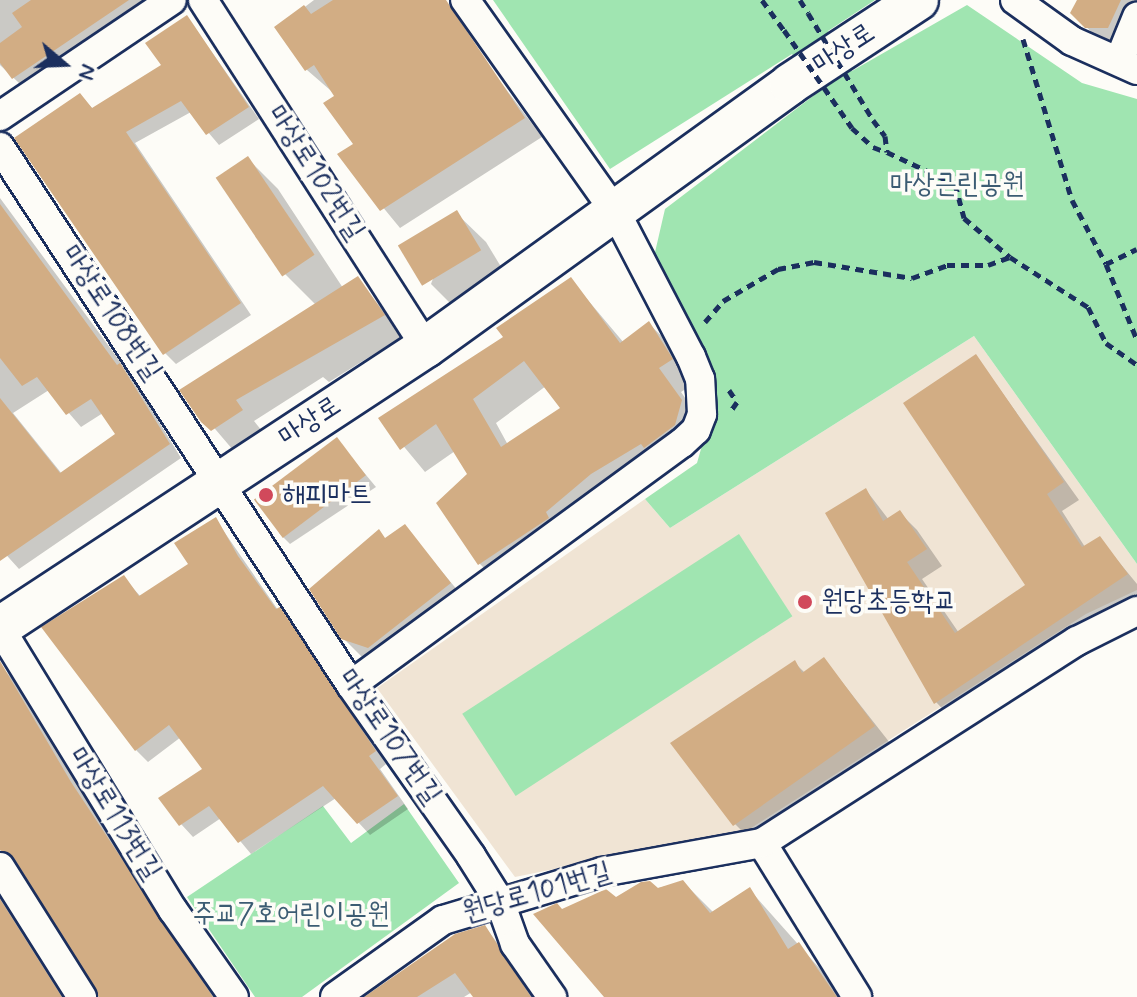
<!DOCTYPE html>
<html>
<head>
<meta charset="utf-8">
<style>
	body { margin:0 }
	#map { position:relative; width:1137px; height:997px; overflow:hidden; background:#fdfcf7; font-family:Mynerve,"Poor Story",sans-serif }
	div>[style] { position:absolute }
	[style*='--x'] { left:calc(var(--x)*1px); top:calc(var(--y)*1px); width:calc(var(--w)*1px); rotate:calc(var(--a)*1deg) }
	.built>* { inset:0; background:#f0e4d4 }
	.green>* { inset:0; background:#a0e5b1; transform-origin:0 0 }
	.shadow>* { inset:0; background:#0003 }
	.building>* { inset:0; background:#d2ad84; transform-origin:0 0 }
	.path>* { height:5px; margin-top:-2.5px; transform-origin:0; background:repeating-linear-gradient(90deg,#1b2f5e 0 8px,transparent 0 14px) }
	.roads { filter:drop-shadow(2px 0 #1b2f5e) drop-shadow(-2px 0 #1b2f5e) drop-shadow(0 2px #1b2f5e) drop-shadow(0 -2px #1b2f5e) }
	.street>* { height:28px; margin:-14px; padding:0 14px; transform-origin:14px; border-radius:14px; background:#fdfcf7 }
	.secondary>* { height:40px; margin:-20px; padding:0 20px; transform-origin:20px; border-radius:20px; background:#fdfcf7 }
	.path-bridge>* { height:5px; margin-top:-2.5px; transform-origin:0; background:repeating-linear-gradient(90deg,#1b2f5e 0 8px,transparent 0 14px) }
	.dots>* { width:22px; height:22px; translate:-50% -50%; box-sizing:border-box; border:4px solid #fdfcf7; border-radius:50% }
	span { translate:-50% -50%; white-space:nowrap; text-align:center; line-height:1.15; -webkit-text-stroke:7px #fdfcf7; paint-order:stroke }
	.street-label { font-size:28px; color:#1b2f5e }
	.park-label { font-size:28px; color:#3c5c73 }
	.poi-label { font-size:28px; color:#1b2f5e }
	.left { translate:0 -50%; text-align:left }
	.north { position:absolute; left:24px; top:24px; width:80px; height:80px; -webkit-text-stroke:6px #fdfcf7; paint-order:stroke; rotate:109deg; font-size:22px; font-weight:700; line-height:32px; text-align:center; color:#1b2f5e }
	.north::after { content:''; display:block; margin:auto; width:28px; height:36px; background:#1b2f5e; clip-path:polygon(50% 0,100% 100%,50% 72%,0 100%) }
</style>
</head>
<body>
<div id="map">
	<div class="built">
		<i style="clip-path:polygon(974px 336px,1137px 564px,1137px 590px,1086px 614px,748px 830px,515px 877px,377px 688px,645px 499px,670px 528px)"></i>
	</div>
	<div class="green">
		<i style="clip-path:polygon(493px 0,875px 0,828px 31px,852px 71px,967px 5px,1082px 83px,1137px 99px,1137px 564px,974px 336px,670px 528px,645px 499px,697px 463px,707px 428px,653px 261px,665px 209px,817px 93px,792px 54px,610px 169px)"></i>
		<i style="left:739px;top:534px;width:98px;height:330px;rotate:57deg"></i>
		<i style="clip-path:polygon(404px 804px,459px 883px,302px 997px,255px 997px,187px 897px,323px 806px,351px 843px)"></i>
	</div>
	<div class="shadow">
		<i style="clip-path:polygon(0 0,185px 0,187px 2px,39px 102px,0 65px)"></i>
		<i style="clip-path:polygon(314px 0,439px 0,542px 137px,400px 228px,340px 155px,356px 144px,337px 96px,307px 70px,277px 28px)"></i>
		<i style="clip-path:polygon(1079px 0,1137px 0,1122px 41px,1101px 42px,1073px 13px)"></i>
		<i style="clip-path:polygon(187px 17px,259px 119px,219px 145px,191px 112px,135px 143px,251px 315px,176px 364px,165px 353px,80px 95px,93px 109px,164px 66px)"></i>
		<i style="clip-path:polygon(248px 159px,278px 189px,343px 288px,358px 279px,403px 336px,329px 382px,323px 377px,254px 421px,262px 431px,233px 450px,182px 390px,316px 305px,285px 274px,219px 180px)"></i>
		<i style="clip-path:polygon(evenodd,0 198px,133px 379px,181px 458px,19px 569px,0 548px,0 198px,49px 390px,81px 427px,103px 413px,118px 435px,62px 474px,13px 413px,49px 390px)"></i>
		<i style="clip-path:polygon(456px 213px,486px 242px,509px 280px,461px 314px,431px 284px)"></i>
		<i style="clip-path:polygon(evenodd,571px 280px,624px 343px,649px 324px,673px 347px,695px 383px,681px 392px,704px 425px,698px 448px,669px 470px,665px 466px,568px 537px,571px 542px,503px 587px,480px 564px,438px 503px,469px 475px,455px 451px,425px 472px,381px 419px,506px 337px,571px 280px,546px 386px,563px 408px,508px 445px,496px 423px,546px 386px)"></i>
		<i style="clip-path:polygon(976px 356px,1079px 500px,1062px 511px,1085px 547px,1100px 539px,1137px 584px,1137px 596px,952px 719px,936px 702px,866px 490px,889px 520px,900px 513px,917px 530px,942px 566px,922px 579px,959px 633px,1028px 586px)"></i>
		<i style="clip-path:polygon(337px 440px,376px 487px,290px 544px,279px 533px)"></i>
		<i style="clip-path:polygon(216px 520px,278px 610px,292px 622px,386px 764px,380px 769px,408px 809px,370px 835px,336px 798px,251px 854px,221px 818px,193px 837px,181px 824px,205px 769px,181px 737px,148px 762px,136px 750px,124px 578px,141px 597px,191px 565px)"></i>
		<i style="clip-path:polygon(405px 527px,468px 603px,388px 665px,362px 657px,343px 638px,386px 540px)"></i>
		<i style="clip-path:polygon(824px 659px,890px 743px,752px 841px,735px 824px,795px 663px,805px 673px)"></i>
		<i style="clip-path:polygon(3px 669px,20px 686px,87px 801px,218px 997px,98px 997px,98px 987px,24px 869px,7px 870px,0 883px)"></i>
		<i style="clip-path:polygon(683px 882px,714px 913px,749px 889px,845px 997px,606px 997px,562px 911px)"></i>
		<i style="clip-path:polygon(0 888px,66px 997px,0 997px)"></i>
		<i style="clip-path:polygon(485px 927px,539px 997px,475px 997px,472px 992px,464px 997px,365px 997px)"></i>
	</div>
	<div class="building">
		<i style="clip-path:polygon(31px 0,129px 0,12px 79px,0 63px,0 43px,22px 27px,12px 13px)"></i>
		<i style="clip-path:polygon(333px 0,446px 0,525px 118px,380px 211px,337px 154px,353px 144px,323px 103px,334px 96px,314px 65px,305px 71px,274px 27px,304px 5px,311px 14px)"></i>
		<i style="clip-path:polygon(1077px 0,1121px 0,1108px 28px,1085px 28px,1070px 13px)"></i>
		<i style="clip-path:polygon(187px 15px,249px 107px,206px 135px,181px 101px,126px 132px,241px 303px,163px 355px,14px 138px,80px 93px,92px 108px,161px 65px,145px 43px)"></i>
		<i style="left:248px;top:156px;width:119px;height:39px;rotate:56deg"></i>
		<i style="clip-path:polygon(0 204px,117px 365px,120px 363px,170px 444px,0 561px,0 398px,60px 473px,115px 434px,91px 399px,66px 415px,37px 377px,22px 386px,0 358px)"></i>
		<i style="left:457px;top:210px;width:47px;height:69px;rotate:59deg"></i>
		<i style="clip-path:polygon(358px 276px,385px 315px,236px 400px,243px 410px,211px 431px,201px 422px,179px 390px)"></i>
		<i style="clip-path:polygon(evenodd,571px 277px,620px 343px,649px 321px,673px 359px,659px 368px,682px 400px,675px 425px,644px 448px,641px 444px,591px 474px,546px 512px,549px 518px,478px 565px,436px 503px,467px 474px,436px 424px,400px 450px,378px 418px,503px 337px,496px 328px,571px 277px,524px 361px,560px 408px,501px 447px,473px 399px,524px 361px)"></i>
		<i style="clip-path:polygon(976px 354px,1064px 482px,1047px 494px,1082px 547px,1100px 536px,1128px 574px,934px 704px,825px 513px,866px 488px,883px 521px,900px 510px,927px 549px,907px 562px,955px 633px,1025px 585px,903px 403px)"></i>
		<i style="left:337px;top:437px;width:48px;height:104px;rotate:53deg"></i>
		<i style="clip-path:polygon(216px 517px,238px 556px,276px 609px,280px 607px,376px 751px,369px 756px,398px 796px,357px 824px,323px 786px,238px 843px,209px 806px,179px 826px,158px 798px,202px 769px,169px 725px,135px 751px,41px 627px,124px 575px,139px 596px,188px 564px,174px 543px)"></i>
		<i style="clip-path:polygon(405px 524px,451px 583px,368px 648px,341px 639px,309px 589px,379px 529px,385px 538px)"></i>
		<i style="clip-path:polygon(824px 657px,875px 726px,733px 826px,670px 743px,795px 660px,802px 673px)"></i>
		<i style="clip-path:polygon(0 661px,71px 782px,213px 997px,99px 997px,14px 858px,0 850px)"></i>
		<i style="clip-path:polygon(683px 880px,710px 913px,750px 887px,788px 949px,799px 942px,837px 997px,604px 997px,533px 914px,557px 903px,562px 909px,606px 889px,616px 897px,641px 882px,650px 881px,658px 888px)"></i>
		<i style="clip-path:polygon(0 899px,62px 997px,0 997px)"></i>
		<i style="clip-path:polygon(485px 925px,531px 997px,473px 997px,455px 973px,417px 997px,364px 997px,455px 934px)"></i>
	</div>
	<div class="path">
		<i style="--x:762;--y:0;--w:37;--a:54"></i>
		<i style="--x:800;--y:0;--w:15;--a:58"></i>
		<i style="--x:1023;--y:39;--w:168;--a:73.1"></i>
		<i style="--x:1072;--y:200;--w:72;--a:62"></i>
		<i style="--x:1106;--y:264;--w:82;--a:67.8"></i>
		<i style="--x:873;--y:120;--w:20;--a:53"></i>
		<i style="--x:885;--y:136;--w:16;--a:83"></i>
		<i style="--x:887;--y:152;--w:75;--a:25.2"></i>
		<i style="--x:955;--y:184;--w:35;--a:75"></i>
		<i style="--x:964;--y:218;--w:60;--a:40.3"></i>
		<i style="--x:1010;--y:257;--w:93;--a:32.7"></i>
		<i style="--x:1088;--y:307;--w:40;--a:63.4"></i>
		<i style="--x:1106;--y:343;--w:38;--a:35"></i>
		<i style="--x:852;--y:128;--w:28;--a:42"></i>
		<i style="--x:873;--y:147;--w:14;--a:21"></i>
		<i style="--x:1106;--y:264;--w:34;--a:-26"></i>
		<i style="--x:705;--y:322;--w:28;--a:-49"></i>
		<i style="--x:723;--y:301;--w:64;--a:-30.2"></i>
		<i style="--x:778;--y:269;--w:37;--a:-11"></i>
		<i style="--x:814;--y:262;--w:99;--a:9.3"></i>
		<i style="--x:912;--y:278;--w:37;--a:-20"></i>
		<i style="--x:947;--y:265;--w:41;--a:0"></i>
		<i style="--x:988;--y:265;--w:23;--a:-20"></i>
		<i style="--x:729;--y:390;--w:14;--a:56"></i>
		<i style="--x:737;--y:402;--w:12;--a:125"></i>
	</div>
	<div class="roads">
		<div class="street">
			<i style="--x:203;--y:0;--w:412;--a:57.3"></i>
			<i style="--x:1015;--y:0;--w:70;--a:35.7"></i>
			<i style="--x:1072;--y:41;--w:71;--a:24"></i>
			<i style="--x:1119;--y:61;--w:48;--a:-67.8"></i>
			<i style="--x:0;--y:116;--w:207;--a:-34"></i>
			<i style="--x:0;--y:147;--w:642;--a:56.88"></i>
			<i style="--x:351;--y:685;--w:209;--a:54.9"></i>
			<i style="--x:471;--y:856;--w:54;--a:57.8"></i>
			<i style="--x:500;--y:902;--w:45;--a:70.3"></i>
			<i style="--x:515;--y:944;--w:65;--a:55.1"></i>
			<i style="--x:0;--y:628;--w:331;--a:58.5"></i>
			<i style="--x:173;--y:910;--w:106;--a:55"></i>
			<i style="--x:351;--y:685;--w:410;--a:-36.2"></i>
			<i style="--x:682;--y:443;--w:19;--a:-43"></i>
			<i style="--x:696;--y:430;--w:17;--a:-69"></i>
			<i style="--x:702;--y:414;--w:35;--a:-93"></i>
			<i style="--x:700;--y:379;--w:24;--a:-112"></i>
			<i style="--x:691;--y:357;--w:162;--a:-117.5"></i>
			<i style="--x:616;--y:213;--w:261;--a:-125.3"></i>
			<i style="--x:762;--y:843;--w:181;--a:58.3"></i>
			<i style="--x:0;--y:867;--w:154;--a:57.8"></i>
			<i style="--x:335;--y:997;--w:133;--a:-35.5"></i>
			<i style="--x:443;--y:920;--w:166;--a:-16.8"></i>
			<i style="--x:602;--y:872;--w:163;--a:-10.3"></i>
			<i style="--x:762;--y:843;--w:374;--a:-32.7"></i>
			<i style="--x:1077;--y:641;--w:67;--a:-26.6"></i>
		</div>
		<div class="secondary">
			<i style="--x:0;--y:627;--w:510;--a:-33.32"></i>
			<i style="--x:426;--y:347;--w:449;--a:-35.8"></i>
			<i style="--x:790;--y:84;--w:153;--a:-33.3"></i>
		</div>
	</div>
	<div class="path-bridge">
		<i style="--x:808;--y:13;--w:125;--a:58.7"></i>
		<i style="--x:784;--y:30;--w:119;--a:55.2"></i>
	</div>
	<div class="dots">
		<i style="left:266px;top:495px;background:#d1495b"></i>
		<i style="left:805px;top:602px;background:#d1495b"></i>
	</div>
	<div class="street-label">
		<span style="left:844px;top:49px;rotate:-33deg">마상로</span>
		<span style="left:315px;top:173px;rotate:57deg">마상로102번길</span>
		<span style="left:111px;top:313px;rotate:56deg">마상로108번길</span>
		<span style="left:310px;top:422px;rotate:-33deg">마상로</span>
		<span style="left:389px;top:737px;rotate:55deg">마상로107번길</span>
		<span style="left:114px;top:814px;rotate:58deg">마상로113번길</span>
		<span style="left:537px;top:893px;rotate:-16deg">원당로101번길</span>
	</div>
	<div class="park-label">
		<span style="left:957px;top:185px">마상근린공원</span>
		<span style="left:291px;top:915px">주교7호어린이공원</span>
	</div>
	<div class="poi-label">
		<span class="left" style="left:282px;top:495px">해피마트</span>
		<span class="left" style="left:821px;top:602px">원당초등학교</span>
	</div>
	<div class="north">N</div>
</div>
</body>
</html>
